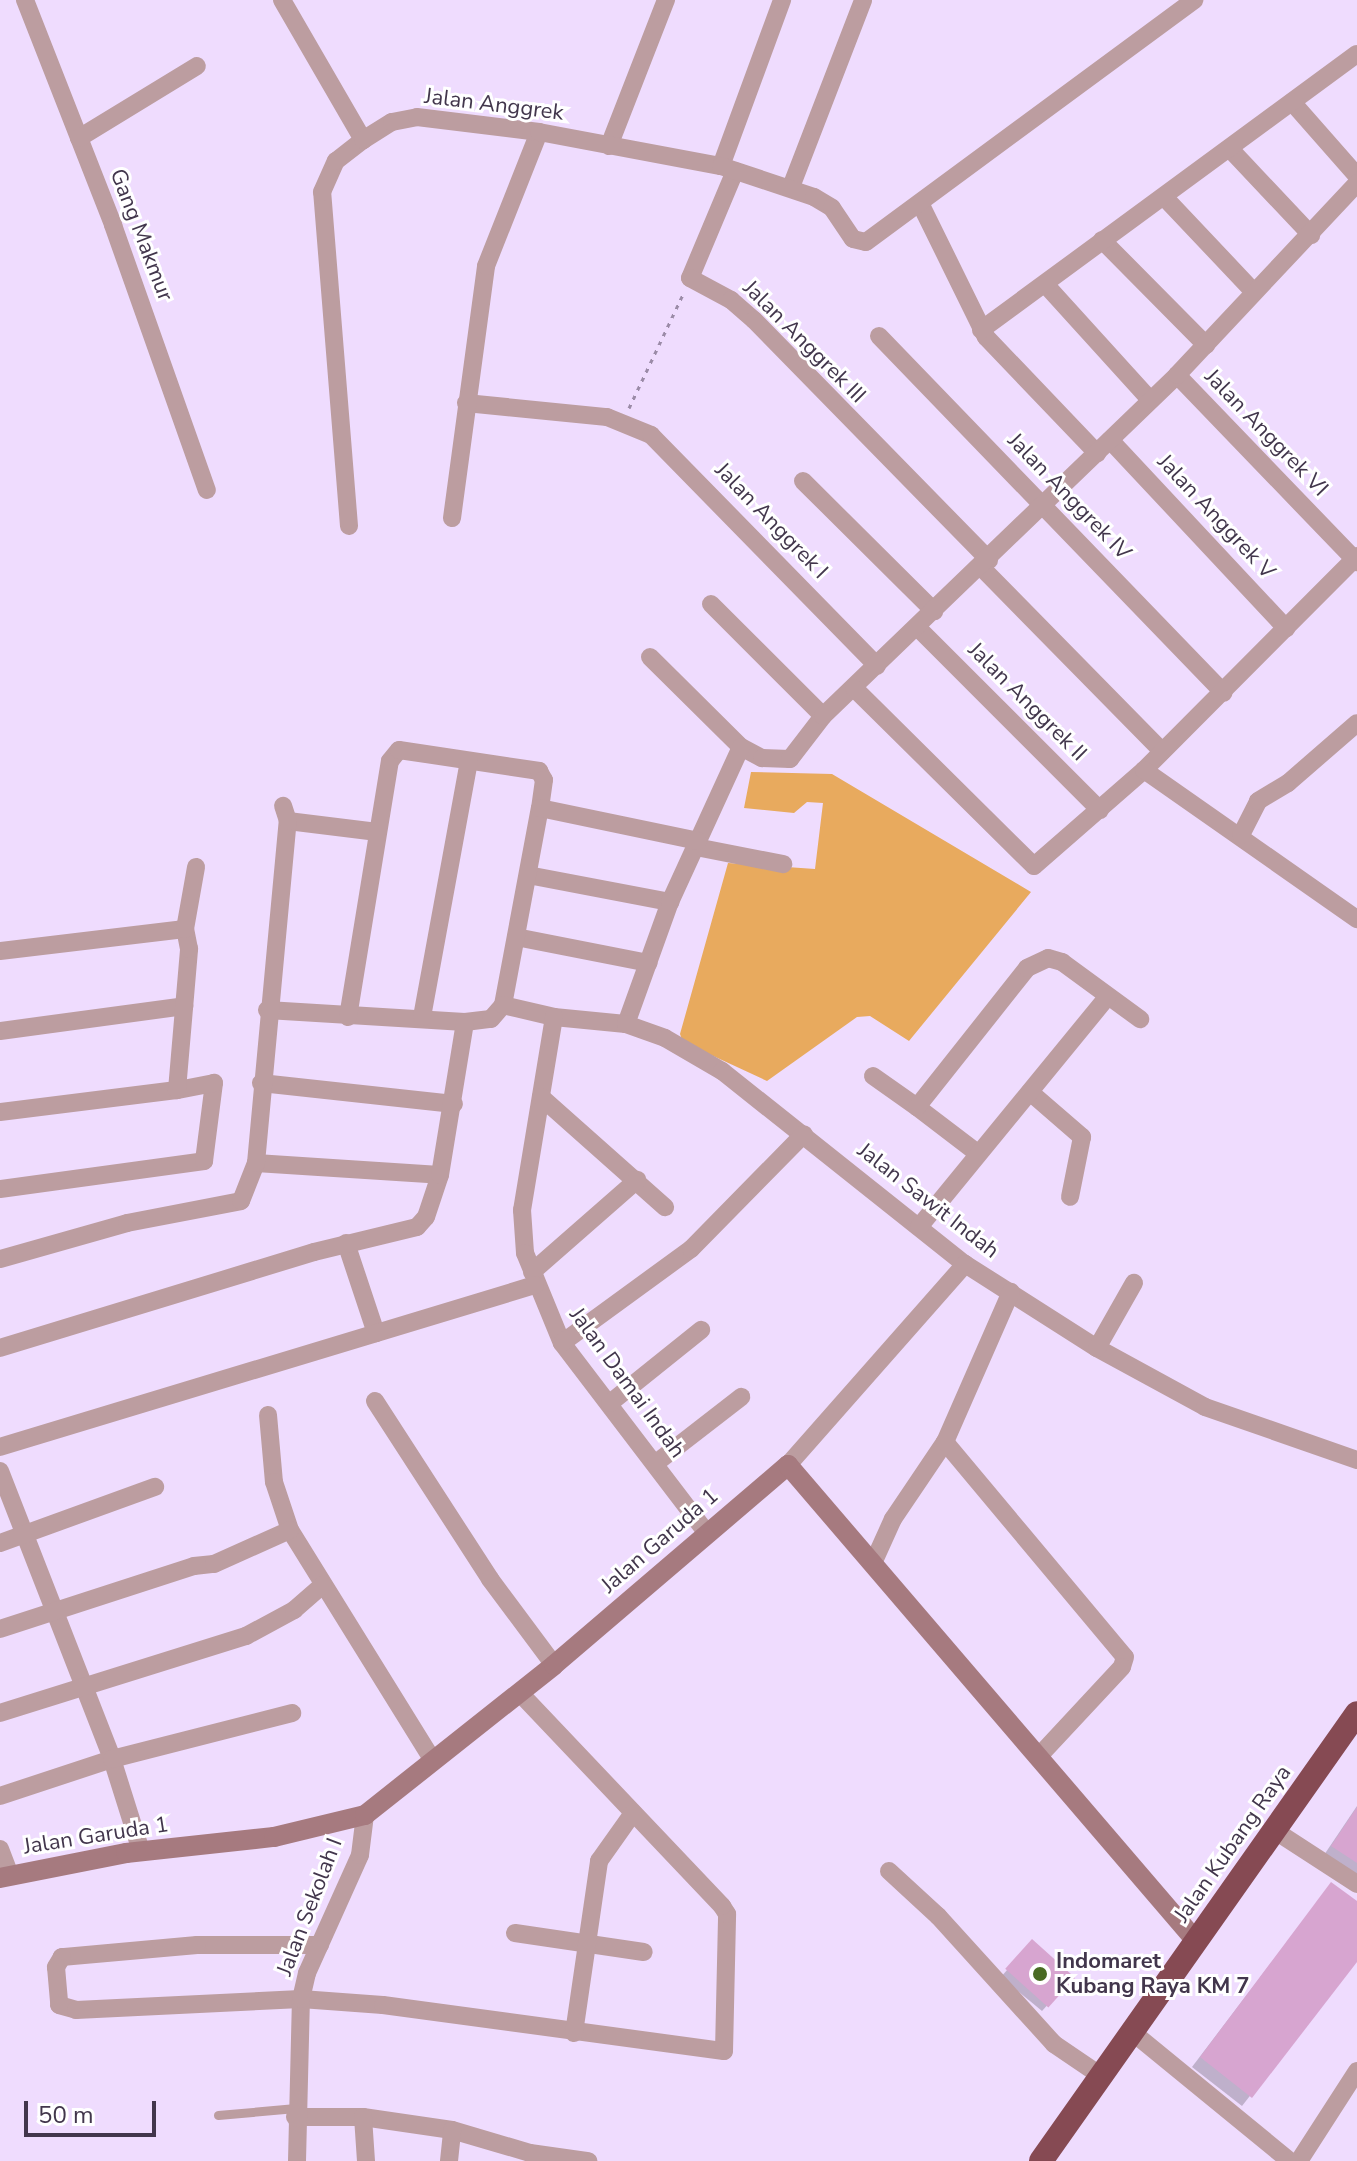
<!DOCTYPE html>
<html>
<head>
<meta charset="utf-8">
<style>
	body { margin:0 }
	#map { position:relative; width:1357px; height:2161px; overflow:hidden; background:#efdcfe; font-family:"Nunito Sans",sans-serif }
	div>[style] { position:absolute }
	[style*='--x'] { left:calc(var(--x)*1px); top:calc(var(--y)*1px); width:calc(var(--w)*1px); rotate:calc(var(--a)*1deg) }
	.green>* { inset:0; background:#e8aa5e }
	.shadow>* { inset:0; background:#0003 }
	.building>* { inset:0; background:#d7a5d0; transform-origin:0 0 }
	.path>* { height:3px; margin-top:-1.5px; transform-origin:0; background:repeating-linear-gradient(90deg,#9b8ba7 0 4px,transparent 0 10px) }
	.lane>* { height:9px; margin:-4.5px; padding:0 4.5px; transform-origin:4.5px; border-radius:4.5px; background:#bc9da0 }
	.street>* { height:18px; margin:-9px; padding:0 9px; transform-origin:9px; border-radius:9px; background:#bc9da0 }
	.secondary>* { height:20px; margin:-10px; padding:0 10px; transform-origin:10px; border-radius:10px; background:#a67a7f }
	.highway>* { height:24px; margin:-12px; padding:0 12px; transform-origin:12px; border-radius:12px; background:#864a53 }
	.dots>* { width:22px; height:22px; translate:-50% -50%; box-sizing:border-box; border:4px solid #fff; border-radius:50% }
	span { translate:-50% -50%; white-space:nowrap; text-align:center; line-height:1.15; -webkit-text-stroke:6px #fff; paint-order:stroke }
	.street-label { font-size:22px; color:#42364c }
	.poi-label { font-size:22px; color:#42364c; font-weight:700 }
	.left { translate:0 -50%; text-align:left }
	.scale { position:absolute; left:24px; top:2101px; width:132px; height:36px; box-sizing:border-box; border:4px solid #42364c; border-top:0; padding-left:10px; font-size:24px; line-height:28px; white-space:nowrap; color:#42364c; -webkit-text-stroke:6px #fff; paint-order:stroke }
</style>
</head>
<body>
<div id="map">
	<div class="green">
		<i style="clip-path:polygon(751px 772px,832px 774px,1031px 892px,909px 1041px,870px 1016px,857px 1017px,767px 1081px,683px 1042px,680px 1034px,728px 863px,815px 869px,823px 803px,807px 802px,794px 813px,744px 808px)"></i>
	</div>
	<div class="shadow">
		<i style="clip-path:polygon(1357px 1806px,1357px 1877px,1324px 1855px)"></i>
		<i style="clip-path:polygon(1331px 1884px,1357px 1904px,1357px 1959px,1242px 2106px,1192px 2067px)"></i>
		<i style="clip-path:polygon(1026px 1948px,1072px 1978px,1042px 2011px,1001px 1977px)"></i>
	</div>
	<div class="building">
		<i style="clip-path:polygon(1357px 1807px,1357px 1863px,1331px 1846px)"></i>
		<i style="clip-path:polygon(1331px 1882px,1357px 1901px,1357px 1962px,1252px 2098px,1200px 2057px)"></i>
		<i style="left:1032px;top:1939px;width:58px;height:40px;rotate:42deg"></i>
	</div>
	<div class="path">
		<i style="--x:629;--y:408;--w:128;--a:-64.6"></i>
	</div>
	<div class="lane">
		<i style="--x:218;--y:2115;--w:78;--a:-5.1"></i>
	</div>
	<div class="street">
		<i style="--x:25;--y:0;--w:242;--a:68.6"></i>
		<i style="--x:113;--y:225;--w:281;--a:70.5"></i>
		<i style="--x:282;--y:0;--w:162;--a:59.9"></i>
		<i style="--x:1292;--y:102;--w:98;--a:48.7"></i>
		<i style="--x:79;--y:138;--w:138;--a:-31.4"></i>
		<i style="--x:609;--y:146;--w:157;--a:-68.7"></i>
		<i style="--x:1231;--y:150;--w:117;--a:46.7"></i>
		<i style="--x:721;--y:166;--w:177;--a:-69.8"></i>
		<i style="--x:735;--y:171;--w:116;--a:112.8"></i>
		<i style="--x:690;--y:278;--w:47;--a:28.2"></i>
		<i style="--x:731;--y:300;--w:30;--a:41"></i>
		<i style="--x:754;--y:320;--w:336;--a:45.6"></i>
		<i style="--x:791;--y:187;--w:200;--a:-68.9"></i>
		<i style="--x:1166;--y:199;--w:125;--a:46.6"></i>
		<i style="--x:920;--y:203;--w:149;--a:63.8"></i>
		<i style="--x:986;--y:337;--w:161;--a:46.3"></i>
		<i style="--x:1102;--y:240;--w:148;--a:45.3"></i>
		<i style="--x:1045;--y:284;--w:156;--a:47.8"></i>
		<i style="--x:981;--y:330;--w:466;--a:-36.3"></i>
		<i style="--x:879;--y:336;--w:496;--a:46"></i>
		<i style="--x:1177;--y:375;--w:260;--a:46.1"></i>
		<i style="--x:466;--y:403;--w:142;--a:5.7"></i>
		<i style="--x:607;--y:417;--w:48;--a:22.2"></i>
		<i style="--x:651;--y:435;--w:323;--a:45.6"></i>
		<i style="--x:1110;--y:440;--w:258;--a:46.9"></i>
		<i style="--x:803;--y:481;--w:185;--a:44.8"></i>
		<i style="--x:452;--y:518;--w:254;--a:-82.3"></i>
		<i style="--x:486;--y:266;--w:144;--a:-68.4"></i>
		<i style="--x:349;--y:526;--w:335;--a:-94.6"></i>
		<i style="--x:322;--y:192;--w:34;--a:-66"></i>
		<i style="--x:336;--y:161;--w:34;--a:-38"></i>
		<i style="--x:363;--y:140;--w:34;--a:-32"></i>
		<i style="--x:392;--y:122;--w:25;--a:-11"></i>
		<i style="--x:417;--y:117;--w:123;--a:7"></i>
		<i style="--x:539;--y:132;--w:185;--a:10.6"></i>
		<i style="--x:721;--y:166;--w:98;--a:18.4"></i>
		<i style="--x:814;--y:197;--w:21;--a:31"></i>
		<i style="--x:832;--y:208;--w:37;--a:56"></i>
		<i style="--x:853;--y:239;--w:13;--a:13"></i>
		<i style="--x:866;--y:242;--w:408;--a:-36.4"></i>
		<i style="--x:982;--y:568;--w:257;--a:45.5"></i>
		<i style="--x:711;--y:604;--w:158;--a:45"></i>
		<i style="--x:919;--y:629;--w:256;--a:45"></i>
		<i style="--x:650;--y:657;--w:128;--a:44.7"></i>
		<i style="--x:741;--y:747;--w:24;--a:28"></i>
		<i style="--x:762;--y:758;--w:28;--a:2"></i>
		<i style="--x:790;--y:759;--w:54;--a:-52.5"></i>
		<i style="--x:823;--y:716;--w:492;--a:-43.9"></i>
		<i style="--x:1177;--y:375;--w:263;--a:-46.8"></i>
		<i style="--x:854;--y:688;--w:253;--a:44.7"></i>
		<i style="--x:1034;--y:866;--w:146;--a:-41.1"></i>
		<i style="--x:1144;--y:770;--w:302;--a:-45.1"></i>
		<i style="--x:1144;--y:770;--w:260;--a:35"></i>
		<i style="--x:288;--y:821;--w:90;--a:7"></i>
		<i style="--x:1241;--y:835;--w:38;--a:-63"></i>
		<i style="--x:1258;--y:801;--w:35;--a:-31"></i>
		<i style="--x:1288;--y:783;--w:91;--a:-41"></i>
		<i style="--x:696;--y:847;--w:89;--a:11.1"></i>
		<i style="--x:528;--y:875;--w:145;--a:10.8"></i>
		<i style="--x:516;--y:937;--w:135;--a:11.1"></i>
		<i style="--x:0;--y:951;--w:186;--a:-6.8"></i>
		<i style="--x:503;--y:1005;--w:200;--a:-79.4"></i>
		<i style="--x:267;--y:1010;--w:198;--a:3.5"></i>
		<i style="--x:465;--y:1022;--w:26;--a:-7"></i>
		<i style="--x:491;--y:1019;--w:18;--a:-49"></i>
		<i style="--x:503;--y:1005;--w:52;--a:13.2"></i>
		<i style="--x:554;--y:1017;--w:72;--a:5.6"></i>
		<i style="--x:626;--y:1024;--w:130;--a:-70.2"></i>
		<i style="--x:670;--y:902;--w:170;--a:-65.4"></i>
		<i style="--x:348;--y:1017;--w:259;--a:-80.7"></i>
		<i style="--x:390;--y:761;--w:14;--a:-51"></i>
		<i style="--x:399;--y:750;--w:142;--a:8.5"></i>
		<i style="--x:539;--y:771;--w:10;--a:61"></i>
		<i style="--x:544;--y:780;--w:28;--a:98"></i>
		<i style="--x:540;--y:808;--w:161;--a:11.8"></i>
		<i style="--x:422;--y:1017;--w:260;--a:-79.6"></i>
		<i style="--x:554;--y:1017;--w:196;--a:99.4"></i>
		<i style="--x:522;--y:1210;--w:43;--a:86"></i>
		<i style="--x:525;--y:1253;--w:97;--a:67.7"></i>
		<i style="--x:562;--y:1343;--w:238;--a:52.7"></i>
		<i style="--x:626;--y:1024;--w:41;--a:19.7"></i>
		<i style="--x:665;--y:1038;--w:66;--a:30.1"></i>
		<i style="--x:722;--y:1071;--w:310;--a:38.5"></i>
		<i style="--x:965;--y:1264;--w:156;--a:32.5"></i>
		<i style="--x:1097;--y:1348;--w:123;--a:28.6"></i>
		<i style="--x:1205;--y:1407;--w:161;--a:19.2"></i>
		<i style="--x:0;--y:1031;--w:186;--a:-7.7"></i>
		<i style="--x:873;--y:1076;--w:54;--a:35.2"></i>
		<i style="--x:261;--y:1083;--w:194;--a:6.2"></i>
		<i style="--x:1030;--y:1092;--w:69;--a:40.9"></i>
		<i style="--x:1082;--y:1137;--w:61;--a:101.3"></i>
		<i style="--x:541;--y:1097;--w:166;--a:41.6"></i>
		<i style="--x:0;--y:1112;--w:178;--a:-7.1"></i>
		<i style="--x:976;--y:1152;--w:74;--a:-142.7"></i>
		<i style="--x:917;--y:1107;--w:177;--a:-51.6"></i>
		<i style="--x:1027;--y:968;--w:23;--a:-25"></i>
		<i style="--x:1048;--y:958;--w:15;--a:16"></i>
		<i style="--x:1062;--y:962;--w:97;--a:36.2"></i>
		<i style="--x:256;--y:1163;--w:184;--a:3.7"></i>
		<i style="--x:0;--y:1189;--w:206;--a:-7.8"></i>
		<i style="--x:204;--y:1161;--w:79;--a:-82.7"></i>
		<i style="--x:214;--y:1083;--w:38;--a:169"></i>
		<i style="--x:177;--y:1090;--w:142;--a:-85.1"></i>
		<i style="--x:189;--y:949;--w:20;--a:-101"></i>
		<i style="--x:185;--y:929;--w:63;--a:-79.9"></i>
		<i style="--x:919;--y:1227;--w:297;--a:-50.7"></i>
		<i style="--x:346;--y:1243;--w:95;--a:71.6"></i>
		<i style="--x:0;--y:1259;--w:132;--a:-15.8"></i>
		<i style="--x:127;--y:1223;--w:116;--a:-10.9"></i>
		<i style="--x:241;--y:1201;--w:41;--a:-68.5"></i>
		<i style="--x:256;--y:1163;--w:343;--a:-84.7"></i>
		<i style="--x:288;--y:821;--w:16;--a:-108"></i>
		<i style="--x:532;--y:1272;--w:140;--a:-41.2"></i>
		<i style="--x:562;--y:1343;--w:160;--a:-36.1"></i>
		<i style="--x:691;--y:1249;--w:161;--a:-45.5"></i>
		<i style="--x:0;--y:1348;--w:328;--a:-17"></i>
		<i style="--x:314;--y:1252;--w:106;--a:-13.6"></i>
		<i style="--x:417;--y:1227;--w:13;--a:-48"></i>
		<i style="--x:426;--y:1217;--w:44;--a:-71.6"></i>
		<i style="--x:440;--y:1175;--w:155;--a:-80.7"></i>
		<i style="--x:1097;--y:1348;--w:75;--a:-60.4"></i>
		<i style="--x:375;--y:1401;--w:212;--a:57.1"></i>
		<i style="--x:490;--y:1579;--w:107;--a:53.3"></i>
		<i style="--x:610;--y:1403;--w:117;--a:-38.7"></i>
		<i style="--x:268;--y:1415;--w:67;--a:84.9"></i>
		<i style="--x:274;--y:1482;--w:51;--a:71.6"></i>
		<i style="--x:290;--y:1530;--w:269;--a:58.2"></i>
		<i style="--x:945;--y:1442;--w:280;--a:50.1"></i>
		<i style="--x:1125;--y:1657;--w:10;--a:107"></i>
		<i style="--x:1122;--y:1667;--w:119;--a:133"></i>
		<i style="--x:0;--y:1447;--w:559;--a:-16.85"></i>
		<i style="--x:656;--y:1463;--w:108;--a:-37.8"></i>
		<i style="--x:788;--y:1465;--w:268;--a:-48.6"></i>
		<i style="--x:0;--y:1471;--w:309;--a:68.7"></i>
		<i style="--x:112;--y:1759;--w:96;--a:72.5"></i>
		<i style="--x:0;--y:1543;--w:165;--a:-19.9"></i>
		<i style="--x:874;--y:1561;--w:46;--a:-65.7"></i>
		<i style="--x:893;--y:1519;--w:93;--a:-56"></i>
		<i style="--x:945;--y:1442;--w:164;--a:-66.3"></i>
		<i style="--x:0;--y:1629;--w:204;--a:-18"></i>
		<i style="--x:194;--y:1566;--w:20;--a:-6"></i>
		<i style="--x:214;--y:1564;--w:83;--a:-24.1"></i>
		<i style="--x:0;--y:1713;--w:258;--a:-17.4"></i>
		<i style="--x:246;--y:1636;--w:55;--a:-28.4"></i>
		<i style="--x:294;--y:1610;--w:38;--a:-41"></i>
		<i style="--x:0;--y:1796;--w:118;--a:-18.3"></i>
		<i style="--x:112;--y:1759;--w:186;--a:-14.3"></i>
		<i style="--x:1274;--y:1830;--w:99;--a:33"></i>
		<i style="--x:0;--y:1849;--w:28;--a:69"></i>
		<i style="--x:889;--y:1871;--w:67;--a:42.6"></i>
		<i style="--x:938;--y:1916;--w:173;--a:47.8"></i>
		<i style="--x:1054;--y:2044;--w:57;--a:34.2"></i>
		<i style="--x:515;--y:1933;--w:130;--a:8.4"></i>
		<i style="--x:320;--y:1945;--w:123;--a:180"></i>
		<i style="--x:197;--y:1945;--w:136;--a:174.9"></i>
		<i style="--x:62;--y:1957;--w:12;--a:121"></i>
		<i style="--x:56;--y:1967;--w:38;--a:85"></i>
		<i style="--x:59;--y:2005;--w:18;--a:16"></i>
		<i style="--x:76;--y:2010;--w:225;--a:-2.8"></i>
		<i style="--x:301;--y:1999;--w:82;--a:4.2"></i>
		<i style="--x:383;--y:2005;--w:344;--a:7.7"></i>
		<i style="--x:724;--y:2051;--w:137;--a:-88.7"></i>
		<i style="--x:727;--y:1914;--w:9;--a:-122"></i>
		<i style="--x:722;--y:1906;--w:294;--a:-133.5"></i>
		<i style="--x:1131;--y:2031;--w:205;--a:39.3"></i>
		<i style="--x:574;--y:2033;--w:174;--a:-81.7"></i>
		<i style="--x:599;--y:1861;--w:59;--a:-54.7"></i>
		<i style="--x:295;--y:2117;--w:68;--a:0"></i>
		<i style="--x:363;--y:2117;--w:90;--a:8.3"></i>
		<i style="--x:452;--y:2130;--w:81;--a:16.4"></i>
		<i style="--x:530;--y:2153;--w:59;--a:7.9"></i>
		<i style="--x:363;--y:2117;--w:44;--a:86.1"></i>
		<i style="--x:297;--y:2161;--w:162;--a:-88.6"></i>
		<i style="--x:301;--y:1999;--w:27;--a:-77"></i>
		<i style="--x:307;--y:1973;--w:129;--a:-65.8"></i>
		<i style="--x:360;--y:1855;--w:40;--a:-82.9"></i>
		<i style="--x:449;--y:2161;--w:31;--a:-84"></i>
		<i style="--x:1299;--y:2161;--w:107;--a:-57.2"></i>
	</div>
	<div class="secondary">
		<i style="--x:0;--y:1878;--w:128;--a:-11.2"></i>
		<i style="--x:126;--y:1853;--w:149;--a:-6.2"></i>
		<i style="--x:274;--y:1837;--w:94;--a:-13.6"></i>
		<i style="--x:365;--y:1815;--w:241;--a:-38.4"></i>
		<i style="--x:554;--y:1665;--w:308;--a:-40.5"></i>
		<i style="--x:788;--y:1465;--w:627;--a:49.4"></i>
	</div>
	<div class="highway">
		<i style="--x:1041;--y:2161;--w:548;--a:-54.8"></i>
	</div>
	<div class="dots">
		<i style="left:1040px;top:1974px;background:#496b22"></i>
	</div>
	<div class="street-label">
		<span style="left:494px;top:105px;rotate:7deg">Jalan Anggrek</span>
		<span style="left:141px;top:235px;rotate:69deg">Gang Makmur</span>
		<span style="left:804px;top:342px;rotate:45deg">Jalan Anggrek III</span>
		<span style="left:1266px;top:433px;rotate:46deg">Jalan Anggrek VI</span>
		<span style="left:1069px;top:497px;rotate:46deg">Jalan Anggrek IV</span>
		<span style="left:1216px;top:517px;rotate:47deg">Jalan Anggrek V</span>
		<span style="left:771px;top:521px;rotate:46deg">Jalan Anggrek I</span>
		<span style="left:1027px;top:702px;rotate:45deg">Jalan Anggrek II</span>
		<span style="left:928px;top:1201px;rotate:38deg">Jalan Sawit Indah</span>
		<span style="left:627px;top:1383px;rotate:54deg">Jalan Damai Indah</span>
		<span style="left:660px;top:1541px;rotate:-41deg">Jalan Garuda 1</span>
		<span style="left:96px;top:1836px;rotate:-9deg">Jalan Garuda 1</span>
		<span style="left:1233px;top:1844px;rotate:-55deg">Jalan Kubang Raya</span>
		<span style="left:310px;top:1907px;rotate:-69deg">Jalan Sekolah I</span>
	</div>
	<div class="poi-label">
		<span class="left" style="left:1056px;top:1974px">Indomaret<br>Kubang Raya KM 7</span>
	</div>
	<div class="scale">50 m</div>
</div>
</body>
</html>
